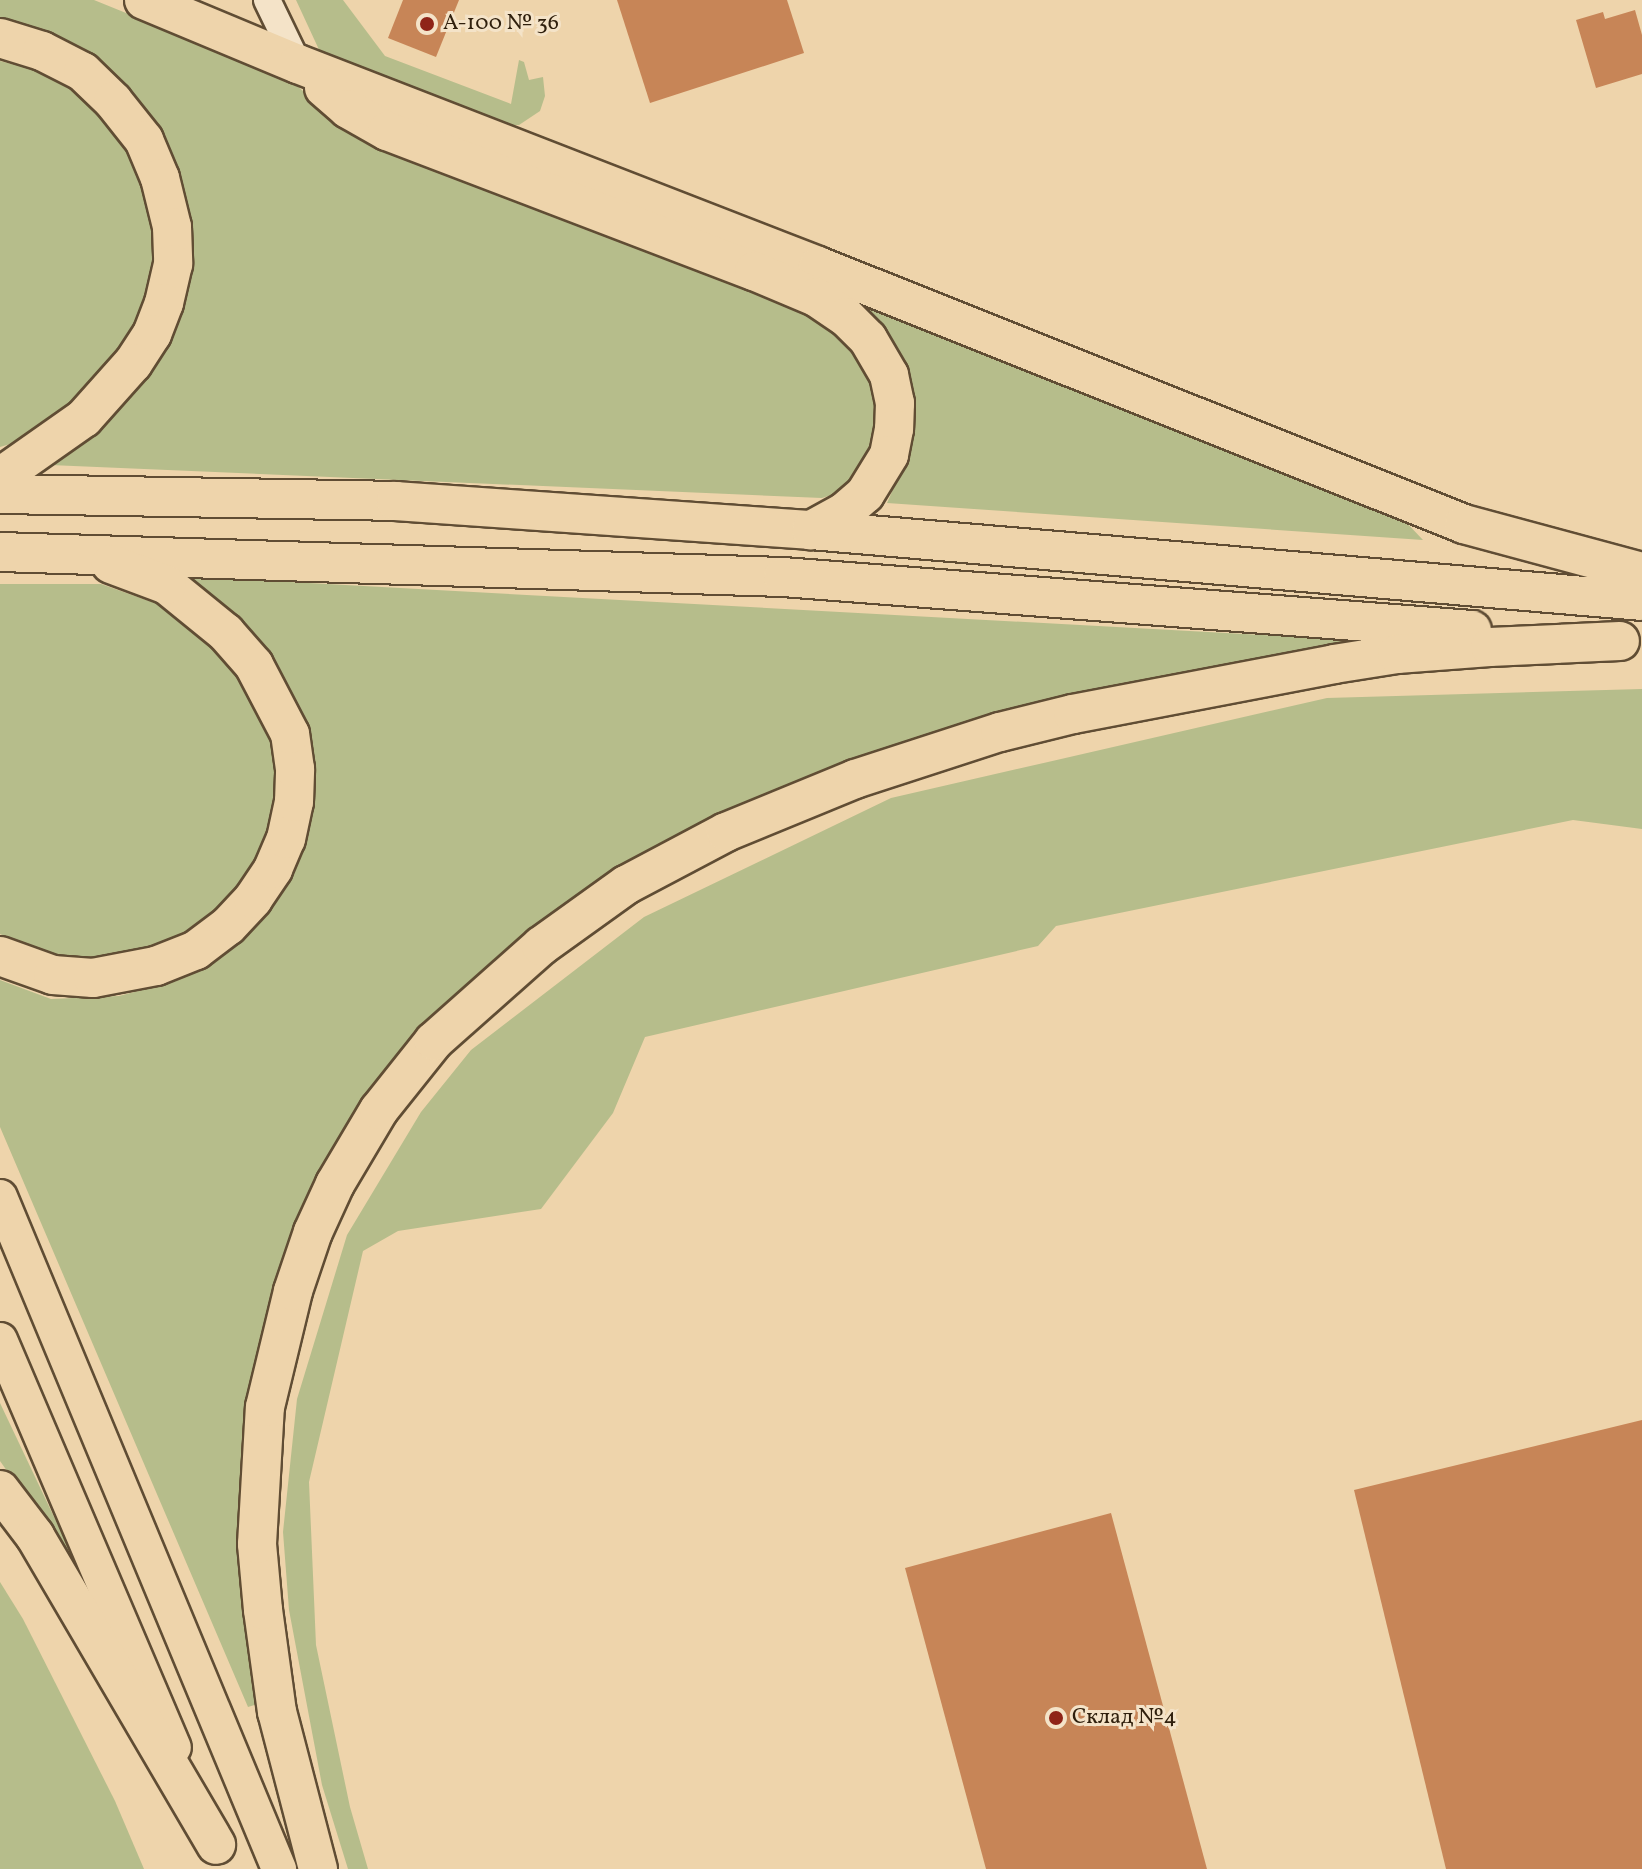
<!DOCTYPE html>
<html>
<head>
<meta charset="utf-8">
<style>
	body { margin:0 }
	#map { position:relative; width:1642px; height:1869px; overflow:hidden; background:#eed4ab; font-family:Vollkorn,serif }
	div>[style] { position:absolute }
	[style*='--x'] { left:calc(var(--x)*1px); top:calc(var(--y)*1px); width:calc(var(--w)*1px); rotate:calc(var(--a)*1deg) }
	.green>* { inset:0; background:#b6bd8b }
	.building>* { inset:0; background:#c78557 }
	.roads { filter:drop-shadow(2px 0 #604d34) drop-shadow(-2px 0 #604d34) drop-shadow(0 2px #604d34) drop-shadow(0 -2px #604d34) }
	.tertiary>* { height:26px; margin:-13px; padding:0 13px; transform-origin:13px; border-radius:13px; background:#f4e3c8 }
	.trunk>* { height:34px; margin:-17px; padding:0 17px; transform-origin:17px; border-radius:17px; background:#eed4ab }
	.motorway>* { height:38px; margin:-19px; padding:0 19px; transform-origin:19px; border-radius:19px; background:#eed4ab }
	.dots>* { width:22px; height:22px; translate:-50% -50%; box-sizing:border-box; border:4px solid #f4e3c8; border-radius:50% }
	span { translate:-50% -50%; white-space:nowrap; text-align:center; line-height:1.15; -webkit-text-stroke:6px #f4e3c8; paint-order:stroke }
	.poi-label { font-size:22px; color:#30200d }
	.left { translate:0 -50%; text-align:left }
</style>
</head>
<body>
<div id="map">
	<div class="green">
		<i style="clip-path:polygon(0 0,94px 0,289px 79px,338px 121px,797px 304px,827px 320px,864px 363px,877px 409px,873px 457px,844px 491px,822px 498px,50px 465px,130px 389px,175px 177px,0 22px)"></i>
		<i style="clip-path:polygon(296px 0,343px 0,385px 56px,511px 104px,519px 60px,524px 62px,529px 80px,543px 77px,545px 96px,540px 111px,519px 125px,501px 125px,321px 54px)"></i>
		<i style="clip-path:polygon(0 61px,36px 70px,77px 89px,105px 116px,148px 184px,162px 267px,129px 350px,57px 418px,24px 440px,0 447px)"></i>
		<i style="clip-path:polygon(854px 296px,1404px 520px,1423px 540px,887px 503px,898px 478px,906px 435px,880px 325px)"></i>
		<i style="clip-path:polygon(179px 576px,1355px 640px,1378px 648px,727px 812px,368px 1094px,241px 1498px,243px 1615px,258px 1704px,248px 1707px,0 1127px,0 980px,51px 999px,119px 996px,176px 981px,231px 944px,307px 759px)"></i>
		<i style="clip-path:polygon(0 584px,101px 584px,166px 607px,215px 648px,259px 700px,279px 756px,283px 808px,263px 865px,218px 917px,166px 948px,111px 962px,51px 958px,0 934px)"></i>
		<i style="clip-path:polygon(1642px 689px,1642px 829px,1573px 820px,1056px 926px,1038px 946px,645px 1037px,613px 1113px,541px 1209px,398px 1231px,363px 1251px,309px 1482px,316px 1645px,350px 1807px,368px 1869px,348px 1869px,322px 1785px,289px 1610px,283px 1532px,297px 1399px,347px 1235px,421px 1112px,471px 1050px,644px 917px,891px 798px,1327px 698px)"></i>
		<i style="clip-path:polygon(0 1403px,83px 1578px,0 1461px)"></i>
		<i style="clip-path:polygon(0 1582px,23px 1619px,115px 1801px,144px 1869px,0 1869px)"></i>
	</div>
	<div class="building">
		<i style="clip-path:polygon(403px 0,459px 0,436px 57px,388px 38px)"></i>
		<i style="clip-path:polygon(617px 0,787px 0,804px 53px,650px 103px)"></i>
		<i style="clip-path:polygon(1635px 10px,1642px 35px,1642px 74px,1596px 88px,1576px 20px,1603px 12px,1605px 19px)"></i>
		<i style="clip-path:polygon(1642px 1420px,1642px 1869px,1446px 1869px,1354px 1490px)"></i>
		<i style="clip-path:polygon(1111px 1513px,1207px 1869px,986px 1869px,905px 1568px)"></i>
	</div>
	<div class="roads">
		<div class="tertiary">
			<i style="--x:267;--y:0;--w:71;--a:64.2"></i>
		</div>
		<div class="trunk">
			<i style="--x:0;--y:1197;--w:728;--a:67.45"></i>
			<i style="--x:0;--y:1340;--w:443;--a:66.9"></i>
		</div>
		<div class="motorway">
			<i style="--x:144;--y:0;--w:167;--a:22.6"></i>
			<i style="--x:298;--y:64;--w:558;--a:21.23"></i>
			<i style="--x:818;--y:266;--w:696;--a:21.77"></i>
			<i style="--x:1464;--y:524;--w:184;--a:15.1"></i>
			<i style="--x:0;--y:38;--w:44;--a:17.2"></i>
			<i style="--x:42;--y:51;--w:46;--a:27.1"></i>
			<i style="--x:83;--y:72;--w:42;--a:44"></i>
			<i style="--x:113;--y:101;--w:50;--a:51.5"></i>
			<i style="--x:144;--y:140;--w:41;--a:67.2"></i>
			<i style="--x:160;--y:178;--w:50;--a:76.2"></i>
			<i style="--x:172;--y:227;--w:37;--a:88"></i>
			<i style="--x:173;--y:264;--w:40;--a:103"></i>
			<i style="--x:164;--y:303;--w:33;--a:111"></i>
			<i style="--x:152;--y:334;--w:35;--a:123"></i>
			<i style="--x:133;--y:363;--w:74;--a:131.7"></i>
			<i style="--x:84;--y:418;--w:103;--a:144.9"></i>
			<i style="--x:324;--y:88;--w:32;--a:41"></i>
			<i style="--x:348;--y:109;--w:45;--a:29.4"></i>
			<i style="--x:387;--y:131;--w:393;--a:20.9"></i>
			<i style="--x:754;--y:271;--w:67;--a:22.8"></i>
			<i style="--x:816;--y:297;--w:36;--a:34"></i>
			<i style="--x:846;--y:317;--w:31;--a:45"></i>
			<i style="--x:868;--y:339;--w:42;--a:59.7"></i>
			<i style="--x:889;--y:375;--w:29;--a:78"></i>
			<i style="--x:895;--y:403;--w:26;--a:92"></i>
			<i style="--x:894;--y:429;--w:26;--a:101"></i>
			<i style="--x:889;--y:455;--w:46;--a:121.6"></i>
			<i style="--x:865;--y:494;--w:28;--a:139"></i>
			<i style="--x:844;--y:512;--w:38;--a:151"></i>
			<i style="--x:0;--y:494;--w:396;--a:1"></i>
			<i style="--x:396;--y:501;--w:416;--a:4"></i>
			<i style="--x:811;--y:530;--w:834;--a:4.88"></i>
			<i style="--x:0;--y:552;--w:783;--a:1.83"></i>
			<i style="--x:783;--y:577;--w:691;--a:4.4"></i>
			<i style="--x:0;--y:956;--w:56;--a:19.7"></i>
			<i style="--x:53;--y:975;--w:40;--a:4.3"></i>
			<i style="--x:93;--y:978;--w:64;--a:-10.8"></i>
			<i style="--x:156;--y:966;--w:43;--a:-21.8"></i>
			<i style="--x:196;--y:950;--w:40;--a:-37"></i>
			<i style="--x:228;--y:926;--w:37;--a:-47"></i>
			<i style="--x:253;--y:899;--w:36;--a:-56"></i>
			<i style="--x:273;--y:869;--w:33;--a:-67"></i>
			<i style="--x:286;--y:839;--w:38;--a:-78"></i>
			<i style="--x:294;--y:802;--w:33;--a:-88"></i>
			<i style="--x:295;--y:769;--w:35;--a:-98"></i>
			<i style="--x:290;--y:734;--w:78;--a:-117.6"></i>
			<i style="--x:254;--y:665;--w:43;--a:-131.2"></i>
			<i style="--x:226;--y:633;--w:76;--a:-140.9"></i>
			<i style="--x:167;--y:585;--w:60;--a:-159.4"></i>
			<i style="--x:0;--y:1490;--w:58;--a:52.7"></i>
			<i style="--x:35;--y:1536;--w:358;--a:59.6"></i>
			<i style="--x:318;--y:1869;--w:162;--a:-104.6"></i>
			<i style="--x:277;--y:1712;--w:103;--a:-97.8"></i>
			<i style="--x:263;--y:1610;--w:66;--a:-95.2"></i>
			<i style="--x:257;--y:1544;--w:137;--a:-86.7"></i>
			<i style="--x:265;--y:1407;--w:119;--a:-76.4"></i>
			<i style="--x:293;--y:1291;--w:62;--a:-71.3"></i>
			<i style="--x:313;--y:1232;--w:53;--a:-65.4"></i>
			<i style="--x:335;--y:1184;--w:86;--a:-59.3"></i>
			<i style="--x:379;--y:1110;--w:88;--a:-51.4"></i>
			<i style="--x:434;--y:1041;--w:143;--a:-41.6"></i>
			<i style="--x:541;--y:946;--w:105;--a:-35.7"></i>
			<i style="--x:626;--y:885;--w:113;--a:-27.9"></i>
			<i style="--x:726;--y:832;--w:139;--a:-22.3"></i>
			<i style="--x:855;--y:779;--w:152;--a:-18"></i>
			<i style="--x:1000;--y:732;--w:75;--a:-13.9"></i>
			<i style="--x:1073;--y:714;--w:266;--a:-10.8"></i>
			<i style="--x:1334;--y:664;--w:64;--a:-9"></i>
			<i style="--x:1397;--y:654;--w:93;--a:-4.3"></i>
			<i style="--x:1490;--y:647;--w:130;--a:-2.6"></i>
		</div>
	</div>
	<div class="dots">
		<i style="left:427px;top:24px;background:#8f2418"></i>
		<i style="left:1056px;top:1718px;background:#8f2418"></i>
	</div>
	<div class="poi-label">
		<span class="left" style="left:443px;top:24px">А-100 № 36</span>
		<span class="left" style="left:1072px;top:1718px">Склад №4</span>
	</div>
</div>
</body>
</html>
